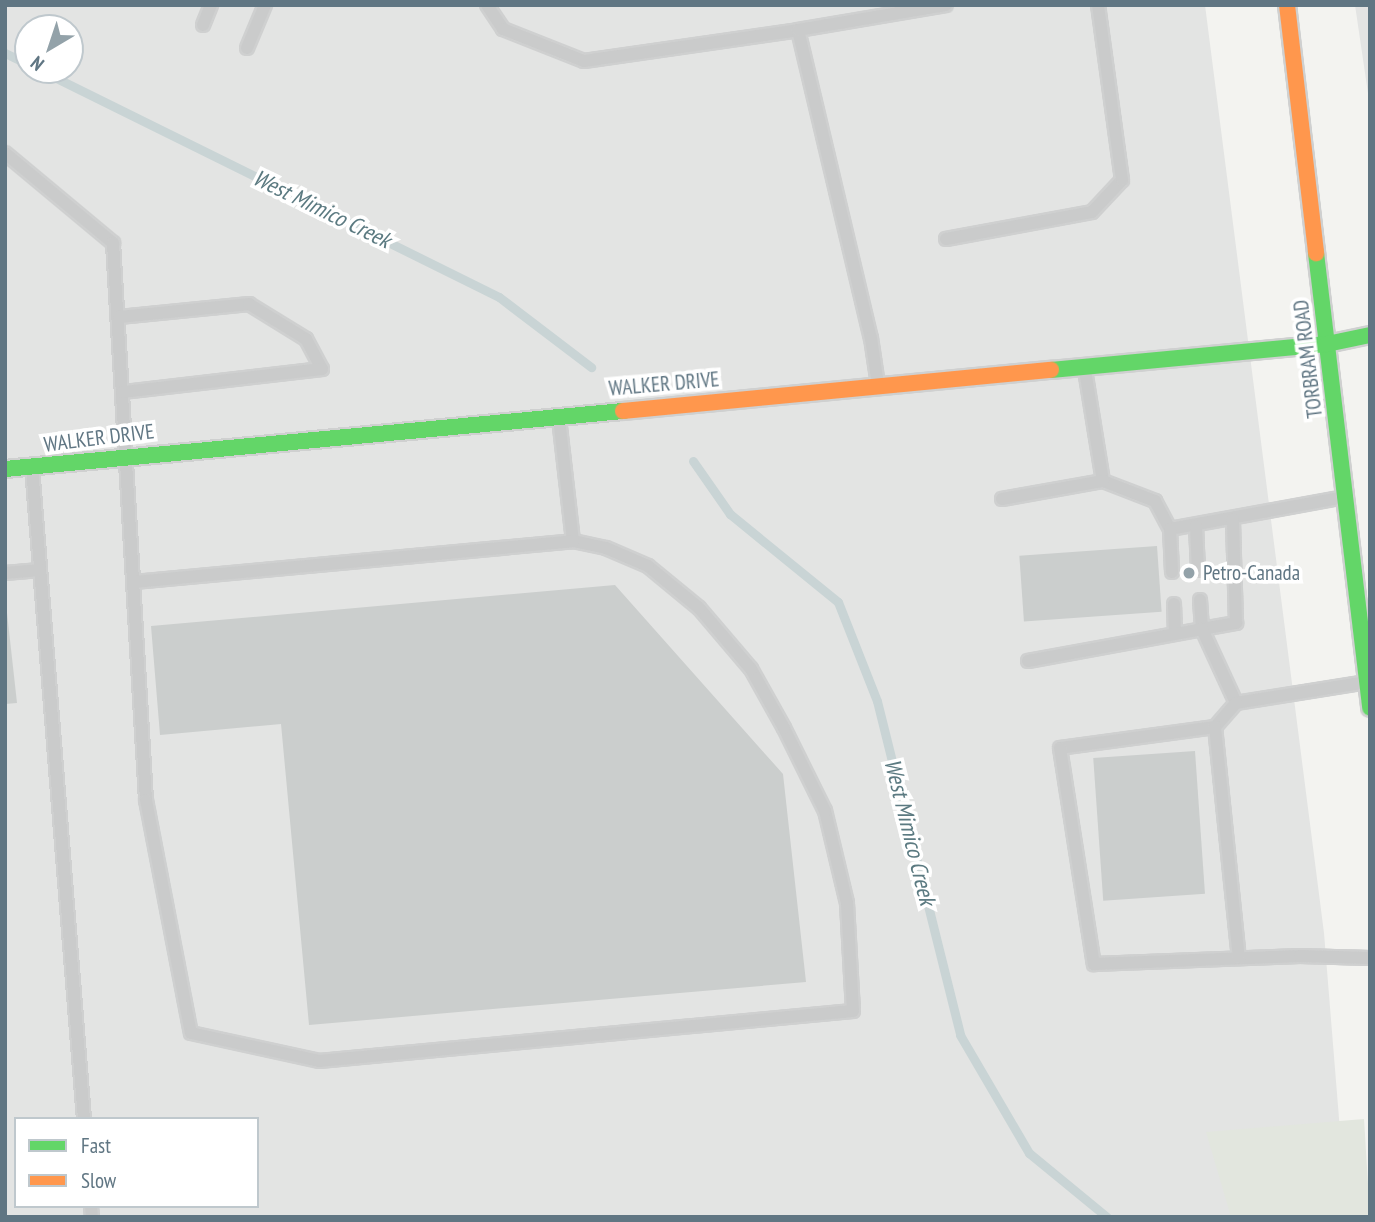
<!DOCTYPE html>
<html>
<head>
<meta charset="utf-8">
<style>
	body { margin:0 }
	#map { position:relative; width:1375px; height:1222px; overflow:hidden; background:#f3f3f0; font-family:"PT Sans Narrow",sans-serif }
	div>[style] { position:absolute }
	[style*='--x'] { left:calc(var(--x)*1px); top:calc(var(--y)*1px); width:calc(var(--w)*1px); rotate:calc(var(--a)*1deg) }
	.built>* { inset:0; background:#e3e4e3 }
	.green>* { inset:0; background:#e2e6de }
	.stream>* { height:9px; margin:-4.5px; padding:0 4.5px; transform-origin:4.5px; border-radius:4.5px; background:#c9d4d5 }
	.building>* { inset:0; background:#cbcecd; transform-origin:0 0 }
	.roads { filter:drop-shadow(2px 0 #cfd0d0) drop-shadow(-2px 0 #cfd0d0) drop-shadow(0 2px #cfd0d0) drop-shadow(0 -2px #cfd0d0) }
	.lane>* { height:12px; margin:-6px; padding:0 6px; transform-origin:6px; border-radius:6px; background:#cacbcb }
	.fast>* { height:16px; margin:-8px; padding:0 8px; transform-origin:8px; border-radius:8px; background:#63d668 }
	.slow>* { height:16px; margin:-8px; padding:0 8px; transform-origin:8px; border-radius:8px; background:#ff974d }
	.dots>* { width:19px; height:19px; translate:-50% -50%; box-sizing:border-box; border:4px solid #fff; border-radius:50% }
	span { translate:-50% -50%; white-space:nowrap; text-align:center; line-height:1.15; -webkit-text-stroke:7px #fff; paint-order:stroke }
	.street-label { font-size:21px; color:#607683 }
	.poi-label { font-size:21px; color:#607683 }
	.left { translate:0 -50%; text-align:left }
	.water-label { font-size:23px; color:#5b7a81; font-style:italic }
	.frame { position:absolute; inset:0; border:7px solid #607683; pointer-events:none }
	.legend { position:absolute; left:14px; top:1117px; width:245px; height:91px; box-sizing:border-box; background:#fff; border:2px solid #bfc8cd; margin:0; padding:9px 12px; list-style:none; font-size:21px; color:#607683 }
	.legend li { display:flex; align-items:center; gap:14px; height:35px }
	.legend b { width:35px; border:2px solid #bfc8cd }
	.north { position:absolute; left:14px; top:14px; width:70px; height:70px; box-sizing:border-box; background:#fff; border:2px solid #bfc8cd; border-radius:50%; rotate:219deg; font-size:19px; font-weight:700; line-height:28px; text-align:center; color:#607683 }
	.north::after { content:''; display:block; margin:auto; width:24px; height:32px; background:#93a2a9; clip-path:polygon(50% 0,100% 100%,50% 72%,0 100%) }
</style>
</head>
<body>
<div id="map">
	<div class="built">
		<i style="clip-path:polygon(evenodd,5px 5px,1205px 5px,1324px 933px,1347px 1217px,5px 1217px,5px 5px,28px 28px,70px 28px,70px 70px,28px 70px,28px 28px,5px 5px,16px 1119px,257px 1119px,257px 1206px,16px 1206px,16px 1119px)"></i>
		<i style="clip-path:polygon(1355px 5px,1370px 5px,1370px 107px)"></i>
	</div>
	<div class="green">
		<i style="clip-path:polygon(1364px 1119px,1370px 1217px,1231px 1217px,1206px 1132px)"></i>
	</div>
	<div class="stream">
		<i style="--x:5;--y:53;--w:25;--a:26"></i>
		<i style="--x:40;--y:70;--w:512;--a:26.31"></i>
		<i style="--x:499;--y:297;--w:116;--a:37.3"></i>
		<i style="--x:693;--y:461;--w:65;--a:55.1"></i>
		<i style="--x:730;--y:514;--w:139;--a:39.2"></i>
		<i style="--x:838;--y:602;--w:106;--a:68.5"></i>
		<i style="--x:877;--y:701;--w:344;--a:76"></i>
		<i style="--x:960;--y:1035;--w:137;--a:59.7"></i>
		<i style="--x:1029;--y:1153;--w:101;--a:39.4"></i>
	</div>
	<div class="building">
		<i style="left:1157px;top:546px;width:66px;height:138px;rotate:86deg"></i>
		<i style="clip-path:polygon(615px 585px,783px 774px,806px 982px,309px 1025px,281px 724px,160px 735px,151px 626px)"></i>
		<i style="clip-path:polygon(5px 595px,17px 703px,5px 704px)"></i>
		<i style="left:1195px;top:751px;width:143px;height:102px;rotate:86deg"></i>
	</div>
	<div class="roads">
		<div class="lane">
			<i style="--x:487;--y:5;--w:29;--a:56"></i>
			<i style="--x:503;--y:29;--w:87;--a:21.6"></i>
			<i style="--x:584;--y:61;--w:216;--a:-8.2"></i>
			<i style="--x:798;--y:30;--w:317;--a:76.7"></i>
			<i style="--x:871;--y:338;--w:48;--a:81.5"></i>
			<i style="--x:203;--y:25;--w:22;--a:-68"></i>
			<i style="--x:798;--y:30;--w:150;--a:-9.6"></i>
			<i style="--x:247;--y:48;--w:47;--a:-67.3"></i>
			<i style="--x:5;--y:153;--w:141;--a:39.8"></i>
			<i style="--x:113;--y:243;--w:558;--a:86.61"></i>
			<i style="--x:146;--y:800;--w:237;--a:79.1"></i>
			<i style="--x:191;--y:1033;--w:131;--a:12.3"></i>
			<i style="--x:319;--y:1061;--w:536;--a:-5.35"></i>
			<i style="--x:853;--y:1011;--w:108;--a:-93.2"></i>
			<i style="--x:847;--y:903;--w:95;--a:-103.4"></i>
			<i style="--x:825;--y:811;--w:93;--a:-116.3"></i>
			<i style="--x:784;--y:728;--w:68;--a:-119.2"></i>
			<i style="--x:751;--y:669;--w:80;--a:-130.4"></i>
			<i style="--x:699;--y:608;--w:66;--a:-140.5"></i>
			<i style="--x:648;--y:566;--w:46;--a:-156.8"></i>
			<i style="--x:606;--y:548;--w:34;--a:-168"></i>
			<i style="--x:573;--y:541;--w:123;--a:-96.5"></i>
			<i style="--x:946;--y:239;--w:148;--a:-10.5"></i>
			<i style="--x:1092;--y:212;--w:44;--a:-46.8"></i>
			<i style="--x:1122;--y:180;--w:177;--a:-97.8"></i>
			<i style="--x:119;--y:317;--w:131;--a:-5.7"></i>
			<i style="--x:249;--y:304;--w:67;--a:31.6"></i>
			<i style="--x:306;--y:339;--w:34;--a:62"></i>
			<i style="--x:322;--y:369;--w:201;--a:173.4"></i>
			<i style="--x:1085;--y:370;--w:112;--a:80.8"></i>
			<i style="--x:1103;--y:481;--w:56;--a:21"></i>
			<i style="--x:1155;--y:501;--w:32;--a:62"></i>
			<i style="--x:1170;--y:529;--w:177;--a:-10.4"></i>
			<i style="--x:32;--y:467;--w:654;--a:85.44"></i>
			<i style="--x:1002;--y:499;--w:103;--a:-10.1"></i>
			<i style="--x:1196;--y:526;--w:44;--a:87.4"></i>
			<i style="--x:1170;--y:529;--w:43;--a:87.3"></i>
			<i style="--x:5;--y:573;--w:35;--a:-5"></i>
			<i style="--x:134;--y:582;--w:441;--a:-5.3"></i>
			<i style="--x:1200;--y:600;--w:29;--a:86"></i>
			<i style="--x:1202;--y:629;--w:35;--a:-10"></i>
			<i style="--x:1236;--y:623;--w:104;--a:-91.7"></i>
			<i style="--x:1174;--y:604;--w:27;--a:88"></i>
			<i style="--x:1028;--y:661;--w:177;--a:-10.4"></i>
			<i style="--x:1202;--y:629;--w:81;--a:65.3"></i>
			<i style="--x:1367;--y:682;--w:133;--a:170.9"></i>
			<i style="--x:1236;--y:703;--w:32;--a:131"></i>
			<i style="--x:1215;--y:727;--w:156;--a:172.3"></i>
			<i style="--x:1060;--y:748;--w:219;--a:81.1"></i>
			<i style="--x:1094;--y:964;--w:206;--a:-2.2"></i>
			<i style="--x:1300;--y:956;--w:70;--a:1.6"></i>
			<i style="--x:1215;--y:727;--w:232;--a:84.1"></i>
			<i style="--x:91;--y:1206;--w:11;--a:85"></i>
		</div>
		<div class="fast">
			<i style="--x:1316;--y:253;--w:458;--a:83.2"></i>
			<i style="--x:1051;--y:370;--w:277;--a:-5.4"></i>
			<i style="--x:1327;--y:344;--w:44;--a:-11.8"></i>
			<i style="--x:5;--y:469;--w:621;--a:-5.36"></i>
		</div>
		<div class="slow">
			<i style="--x:1287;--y:5;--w:250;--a:83.3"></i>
			<i style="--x:623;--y:411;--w:430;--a:-5.5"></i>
		</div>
	</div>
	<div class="dots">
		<i style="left:1189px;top:573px;background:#93a2a9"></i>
	</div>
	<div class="street-label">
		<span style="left:1308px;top:359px;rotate:-97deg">TORBRAM ROAD</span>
		<span style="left:664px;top:384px;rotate:-5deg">WALKER DRIVE</span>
		<span style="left:99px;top:438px;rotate:-7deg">WALKER DRIVE</span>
	</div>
	<div class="poi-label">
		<span class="left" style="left:1203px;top:573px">Petro-Canada</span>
	</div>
	<div class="water-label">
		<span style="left:322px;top:209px;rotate:26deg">West Mimico Creek</span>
		<span style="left:910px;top:832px;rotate:76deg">West Mimico Creek</span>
	</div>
	<div class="frame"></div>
	<ul class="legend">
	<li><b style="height:9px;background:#63d668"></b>Fast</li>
	<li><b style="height:9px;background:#ff974d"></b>Slow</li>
	</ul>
	<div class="north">N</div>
</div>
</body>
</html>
